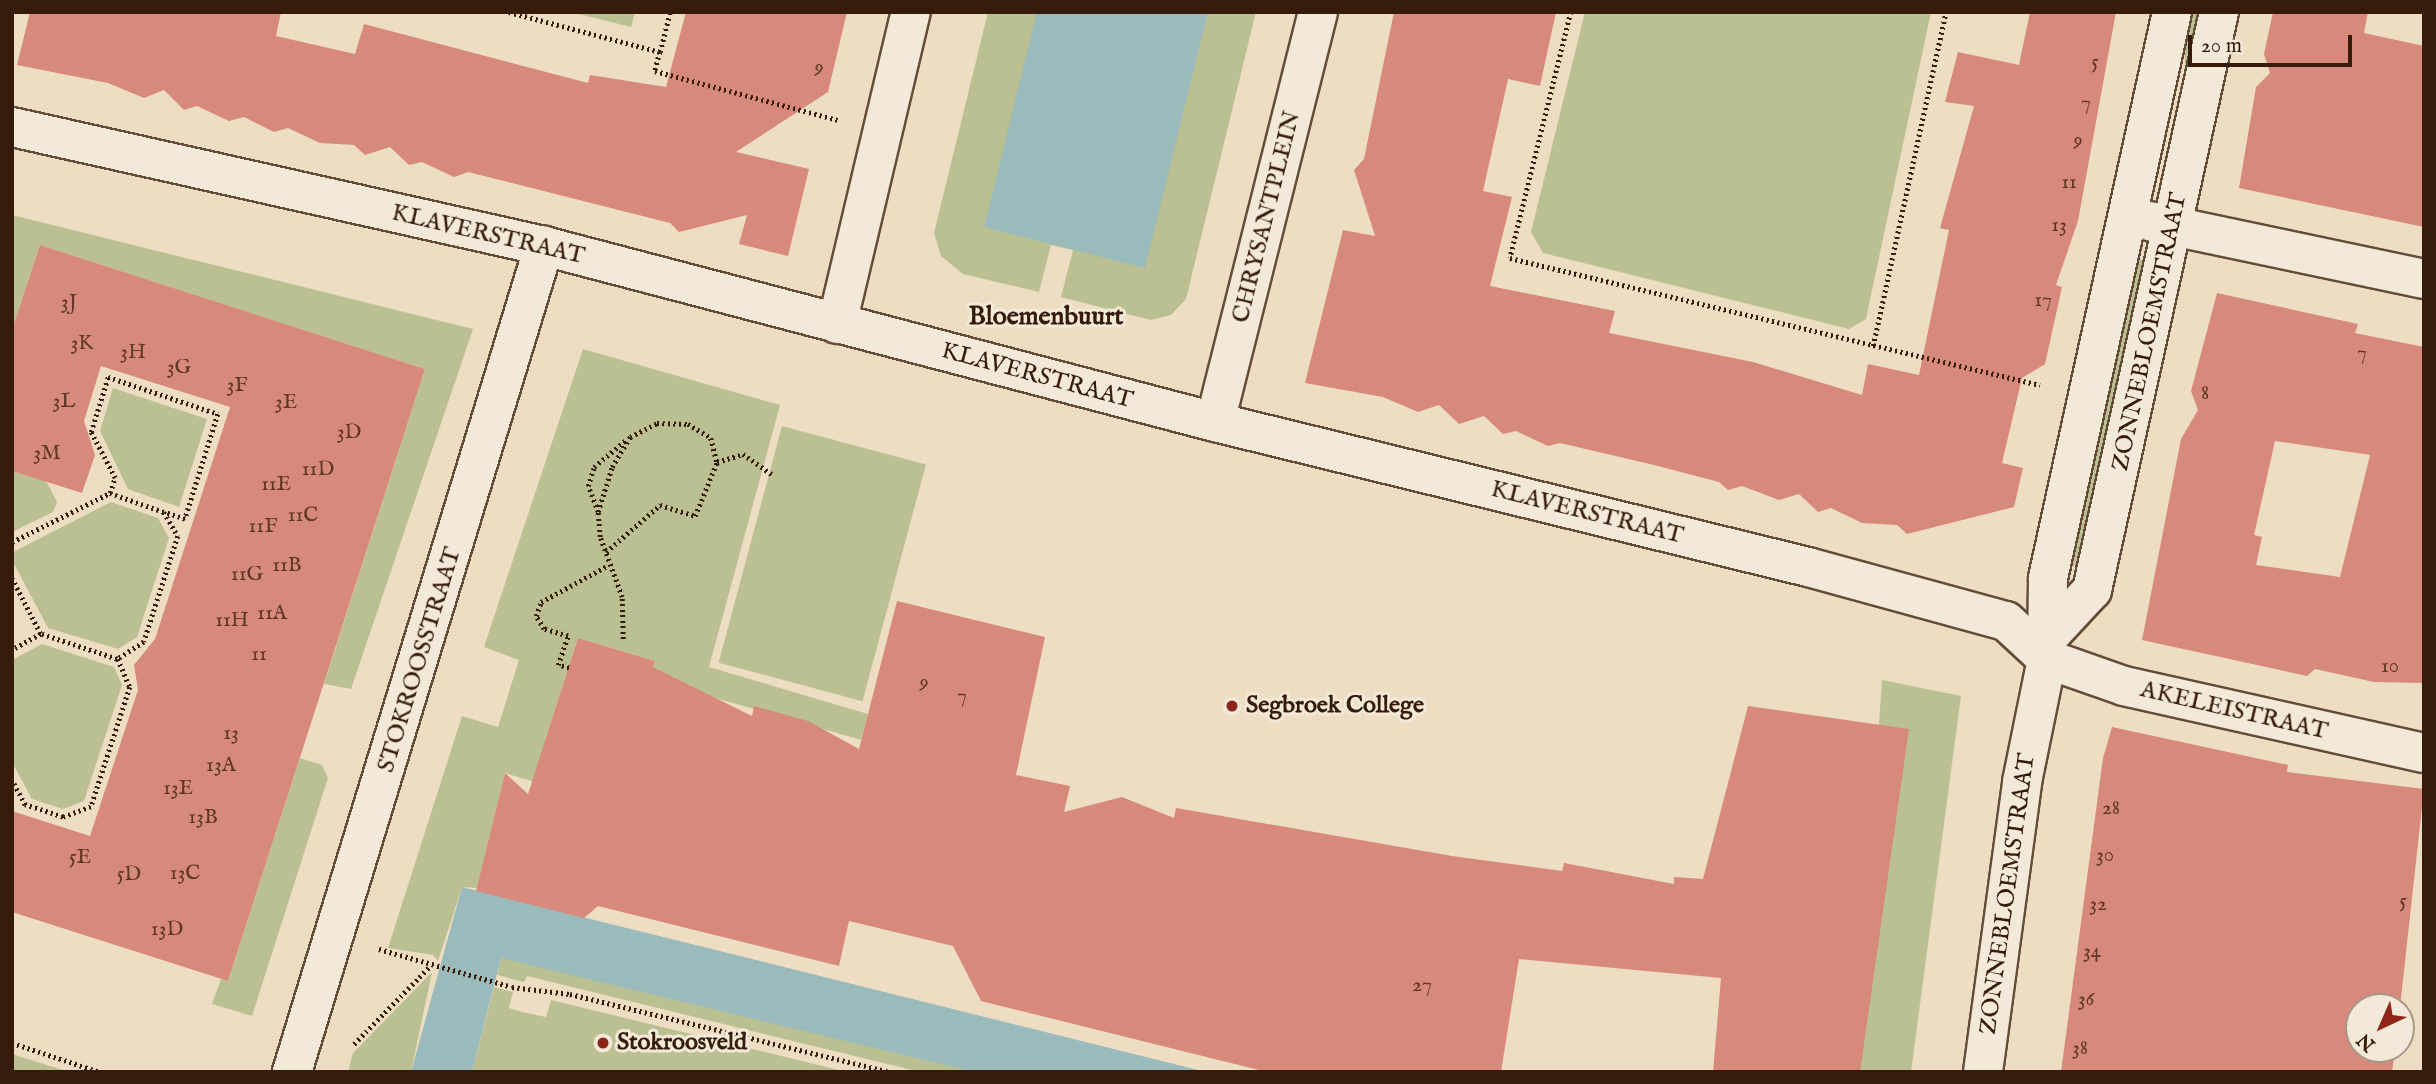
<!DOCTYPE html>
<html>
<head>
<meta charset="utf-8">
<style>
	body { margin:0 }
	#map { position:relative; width:2436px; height:1084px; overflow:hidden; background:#edddc3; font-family:"IM FELL English",serif }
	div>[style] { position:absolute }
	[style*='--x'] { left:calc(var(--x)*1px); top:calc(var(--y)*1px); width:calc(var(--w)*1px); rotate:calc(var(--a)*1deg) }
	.green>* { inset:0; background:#bbc092; transform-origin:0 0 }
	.water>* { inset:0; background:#9bbabb }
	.building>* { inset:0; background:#d78a7c }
	.path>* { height:4.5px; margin-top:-2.25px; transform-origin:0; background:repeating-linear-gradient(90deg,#371b0a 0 2px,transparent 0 5.5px) }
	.roads { filter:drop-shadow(2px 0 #644c38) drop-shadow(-2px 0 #644c38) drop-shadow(0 2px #644c38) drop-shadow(0 -2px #644c38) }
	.minor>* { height:38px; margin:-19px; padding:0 19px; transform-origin:19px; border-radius:19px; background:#f3e9d8 }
	.dots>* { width:19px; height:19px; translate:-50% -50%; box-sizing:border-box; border:4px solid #f3e9d8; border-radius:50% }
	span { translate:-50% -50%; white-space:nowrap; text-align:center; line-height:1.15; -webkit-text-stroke:6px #f3e9d8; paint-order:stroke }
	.number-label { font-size:21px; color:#5f3726 }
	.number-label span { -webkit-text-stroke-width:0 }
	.street-label { font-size:24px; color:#371b0a }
	.poi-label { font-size:24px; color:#371b0a; font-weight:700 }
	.left { translate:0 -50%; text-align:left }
	.neighbourhood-label { font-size:26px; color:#371b0a; font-weight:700 }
	.frame { position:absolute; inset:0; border:14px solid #371b0a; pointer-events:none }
	.north { position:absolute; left:2345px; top:993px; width:70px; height:70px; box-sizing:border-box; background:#f3e9d8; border:2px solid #a89786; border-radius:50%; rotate:224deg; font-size:19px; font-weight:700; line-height:28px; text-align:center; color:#371b0a }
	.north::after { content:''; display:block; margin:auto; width:24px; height:32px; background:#8f2418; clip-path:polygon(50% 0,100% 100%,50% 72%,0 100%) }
	.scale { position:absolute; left:2188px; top:35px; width:164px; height:32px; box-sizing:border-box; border:4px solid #371b0a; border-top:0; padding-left:9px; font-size:21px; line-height:24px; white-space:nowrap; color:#371b0a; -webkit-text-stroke:5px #f3e9d8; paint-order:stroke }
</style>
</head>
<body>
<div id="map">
	<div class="green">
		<i style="clip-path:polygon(571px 12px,635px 12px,631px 27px)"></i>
		<i style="clip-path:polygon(988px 12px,1256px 12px,1186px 299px,1171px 315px,1150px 320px,1061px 297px,1073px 250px,1051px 245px,1039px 292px,963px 274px,941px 256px,934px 233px)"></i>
		<i style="clip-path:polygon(1585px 12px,1931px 12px,1866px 319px,1849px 329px,1543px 253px,1531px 232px)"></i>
		<i style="left:2185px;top:12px;width:21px;height:147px"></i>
		<i style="clip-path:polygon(12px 215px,473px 329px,351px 689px,324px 684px,425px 369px,40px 245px,12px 330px)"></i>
		<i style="left:2134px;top:258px;width:18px;height:313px;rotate:13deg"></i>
		<i style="clip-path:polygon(583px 349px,780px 405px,709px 667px,868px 714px,861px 740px,650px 679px,655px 661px,578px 638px,545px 741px,555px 788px,505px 773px,477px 888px,462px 887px,438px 961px,433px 955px,388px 948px,462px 716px,498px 727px,519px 660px,484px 647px)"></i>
		<i style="clip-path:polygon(113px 388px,207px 419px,179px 507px,128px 489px,100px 431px)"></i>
		<i style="left:782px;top:426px;width:149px;height:245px;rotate:15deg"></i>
		<i style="clip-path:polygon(12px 471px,46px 481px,57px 502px,53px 512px,12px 532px)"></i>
		<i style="clip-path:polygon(111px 502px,158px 518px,169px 538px,137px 637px,118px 649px,48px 628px,12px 560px,15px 551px)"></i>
		<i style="clip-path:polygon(42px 644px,114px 667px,122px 685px,84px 801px,63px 809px,32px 799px,12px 762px,12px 660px)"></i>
		<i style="clip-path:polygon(1882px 680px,1961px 696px,1911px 1072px,1855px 1072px)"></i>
		<i style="clip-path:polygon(300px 758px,322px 765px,328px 778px,252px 1016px,212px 1004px,221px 979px,228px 981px)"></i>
		<i style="clip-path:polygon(501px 958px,523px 961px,974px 1072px,920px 1072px,527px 976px,524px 982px,497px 975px)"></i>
		<i style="clip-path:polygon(432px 972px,411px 1072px,348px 1072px,353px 1053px)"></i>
		<i style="clip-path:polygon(494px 987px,513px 992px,509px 1008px,522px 1012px,546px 1017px,551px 1000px,847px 1072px,472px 1072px)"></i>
		<i style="clip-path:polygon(12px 1054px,69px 1072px,12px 1072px)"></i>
	</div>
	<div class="water">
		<i style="clip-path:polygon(1037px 12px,1208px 12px,1145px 268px,984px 227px)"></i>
		<i style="clip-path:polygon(462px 887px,1206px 1072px,974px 1072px,501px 958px,472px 1072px,411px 1072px)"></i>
	</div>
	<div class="building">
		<i style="clip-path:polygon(30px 12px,281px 12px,276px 36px,355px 54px,364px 24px,588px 83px,590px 75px,666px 87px,686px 12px,847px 12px,828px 92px,736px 152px,809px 169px,788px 256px,739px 244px,747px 215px,679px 232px,670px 223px,603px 206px,468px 172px,454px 177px,422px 162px,409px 165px,390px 147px,365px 155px,354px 145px,320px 143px,288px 128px,274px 132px,244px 117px,229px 121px,197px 106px,184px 110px,164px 90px,144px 98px,108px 83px,17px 65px)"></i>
		<i style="clip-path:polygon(1394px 12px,1556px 12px,1540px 86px,1508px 79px,1483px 191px,1512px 197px,1490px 286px,1615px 311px,1609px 333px,1753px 362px,1862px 395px,1868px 364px,1919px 375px,1949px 230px,1940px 228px,1974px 106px,1945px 102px,1958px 52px,2019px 65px,2030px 12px,2116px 12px,2078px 221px,2056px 285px,2062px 287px,2045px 364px,2022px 378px,2002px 463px,2023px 468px,2014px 507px,1907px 534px,1897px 525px,1862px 523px,1831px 508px,1818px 512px,1799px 494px,1779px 500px,1742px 486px,1728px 490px,1719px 482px,1654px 465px,1560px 443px,1548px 446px,1516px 431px,1503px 434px,1484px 416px,1459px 424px,1439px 405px,1418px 412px,1383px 397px,1305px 383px,1343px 230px,1375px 236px,1354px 170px,1364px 159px)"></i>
		<i style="clip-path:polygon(2273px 12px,2368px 12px,2364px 33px,2424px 46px,2424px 227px,2239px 188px,2256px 87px,2270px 73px,2264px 54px)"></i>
		<i style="clip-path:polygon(40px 245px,425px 369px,228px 981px,12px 912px,12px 811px,90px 836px,138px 690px,134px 665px,155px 639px,230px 407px,101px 366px,84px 421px,95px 455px,82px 493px,12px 471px,12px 330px)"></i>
		<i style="clip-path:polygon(evenodd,2217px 293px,2358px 324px,2355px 333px,2424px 347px,2424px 683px,2374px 682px,2315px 669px,2307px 676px,2142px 640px,2181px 439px,2198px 410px,2191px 391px,2217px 293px,2275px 441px,2370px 455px,2340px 577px,2256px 565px,2262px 537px,2254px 535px,2275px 441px)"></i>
		<i style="clip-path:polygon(897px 601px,1045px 637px,1016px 775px,1070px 786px,1064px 812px,1122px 797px,1174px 818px,1176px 808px,1452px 856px,1562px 871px,1564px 863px,1674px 884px,1674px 877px,1703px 879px,1748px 706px,1909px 729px,1860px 1072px,1713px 1072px,1721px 978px,1519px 959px,1501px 1072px,1267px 1072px,981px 1001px,953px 946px,849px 921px,839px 966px,598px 906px,584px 918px,476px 891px,505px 773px,528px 794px,578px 638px,655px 661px,653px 667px,752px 716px,754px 706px,808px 721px,859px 749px)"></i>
		<i style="clip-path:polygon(2112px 727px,2288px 765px,2287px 772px,2424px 789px,2400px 1007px,2359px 1007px,2359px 1049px,2395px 1049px,2392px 1072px,2061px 1072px,2103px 758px)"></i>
	</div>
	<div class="path">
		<i style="--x:509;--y:12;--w:156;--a:14.8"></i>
		<i style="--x:660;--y:52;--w:41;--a:-76"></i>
		<i style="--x:1571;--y:12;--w:253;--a:103.9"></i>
		<i style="--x:1510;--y:258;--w:545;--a:13.48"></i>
		<i style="--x:660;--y:52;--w:20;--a:105"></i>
		<i style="--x:655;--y:71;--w:189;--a:15"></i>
		<i style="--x:1873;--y:346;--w:342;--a:-77.7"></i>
		<i style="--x:110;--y:493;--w:16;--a:-72"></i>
		<i style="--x:115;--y:478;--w:52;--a:-117.6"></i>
		<i style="--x:91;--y:432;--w:58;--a:-72.8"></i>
		<i style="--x:108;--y:377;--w:116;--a:18.6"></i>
		<i style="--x:218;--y:414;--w:110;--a:107.4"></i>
		<i style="--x:185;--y:519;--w:22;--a:-162"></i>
		<i style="--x:598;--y:512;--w:28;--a:-111"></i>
		<i style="--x:588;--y:486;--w:20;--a:-72"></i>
		<i style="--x:594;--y:467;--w:42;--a:-40.2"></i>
		<i style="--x:12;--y:542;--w:110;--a:-26.6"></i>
		<i style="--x:110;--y:493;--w:57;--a:19.4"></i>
		<i style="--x:164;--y:512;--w:28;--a:60"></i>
		<i style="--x:178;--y:536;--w:111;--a:107.8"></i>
		<i style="--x:144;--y:642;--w:31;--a:147"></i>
		<i style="--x:118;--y:659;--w:30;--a:67"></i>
		<i style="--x:130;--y:687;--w:126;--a:108"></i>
		<i style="--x:91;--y:807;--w:30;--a:160"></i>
		<i style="--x:63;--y:817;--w:40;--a:-162"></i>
		<i style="--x:25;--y:805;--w:27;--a:-118"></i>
		<i style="--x:606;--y:552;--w:72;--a:-41"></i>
		<i style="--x:660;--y:505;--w:37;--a:17"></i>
		<i style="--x:695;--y:516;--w:58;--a:-67.8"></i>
		<i style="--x:12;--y:578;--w:63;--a:62.6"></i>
		<i style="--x:41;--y:634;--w:33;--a:151"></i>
		<i style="--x:42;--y:634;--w:80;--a:18.2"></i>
		<i style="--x:623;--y:639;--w:42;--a:-91.4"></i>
		<i style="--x:622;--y:597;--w:64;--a:-110.1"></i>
		<i style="--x:600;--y:537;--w:25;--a:-95"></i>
		<i style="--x:598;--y:512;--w:47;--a:-72.7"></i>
		<i style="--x:612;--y:467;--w:35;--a:-59"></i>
		<i style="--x:630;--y:437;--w:30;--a:-27"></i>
		<i style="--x:657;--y:423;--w:31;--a:2"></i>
		<i style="--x:688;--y:424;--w:27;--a:31"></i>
		<i style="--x:711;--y:438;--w:25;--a:76"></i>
		<i style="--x:717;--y:462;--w:27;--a:-17"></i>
		<i style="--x:743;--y:454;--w:37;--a:35"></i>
		<i style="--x:569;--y:668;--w:11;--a:-165"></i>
		<i style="--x:558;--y:665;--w:31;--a:-71"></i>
		<i style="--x:568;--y:636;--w:25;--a:-164"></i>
		<i style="--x:544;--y:629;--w:15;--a:-122"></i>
		<i style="--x:536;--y:616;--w:15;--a:-70"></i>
		<i style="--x:541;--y:602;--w:77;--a:-28.6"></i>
		<i style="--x:379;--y:949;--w:138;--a:15.9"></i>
		<i style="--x:512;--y:987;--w:58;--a:6.9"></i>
		<i style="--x:570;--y:994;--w:330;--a:13.7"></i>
		<i style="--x:12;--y:1043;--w:93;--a:18.2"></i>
		<i style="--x:354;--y:1044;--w:110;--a:-45.7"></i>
	</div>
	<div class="roads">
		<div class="minor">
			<i style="--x:12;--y:127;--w:545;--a:12.61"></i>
			<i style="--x:544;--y:246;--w:694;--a:14.7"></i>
			<i style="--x:1215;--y:422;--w:610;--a:13.74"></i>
			<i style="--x:1808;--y:567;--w:205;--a:15.3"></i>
			<i style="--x:2006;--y:621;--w:56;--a:42.8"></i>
			<i style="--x:2047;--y:659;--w:82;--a:19.3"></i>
			<i style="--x:2124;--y:686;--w:307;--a:12.6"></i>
			<i style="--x:2149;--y:221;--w:281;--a:11.9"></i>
			<i style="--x:837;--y:324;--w:321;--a:-76.7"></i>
			<i style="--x:1215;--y:422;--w:423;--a:-75.9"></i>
			<i style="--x:2050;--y:635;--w:62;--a:-47"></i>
			<i style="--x:2092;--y:590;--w:592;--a:-77.61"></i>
			<i style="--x:292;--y:1072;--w:864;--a:-73.03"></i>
			<i style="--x:1983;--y:1072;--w:293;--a:-82.3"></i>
			<i style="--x:2022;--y:782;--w:126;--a:-78.5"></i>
			<i style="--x:2047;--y:659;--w:81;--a:-89.3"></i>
			<i style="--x:2048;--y:578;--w:579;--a:-77.64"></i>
		</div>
	</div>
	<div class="dots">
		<i style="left:1232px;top:706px;background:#8f2418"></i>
		<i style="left:603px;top:1043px;background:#8f2418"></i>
	</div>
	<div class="number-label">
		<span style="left:2095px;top:63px">5</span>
		<span style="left:819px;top:68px">9</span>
		<span style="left:2086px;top:104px">7</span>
		<span style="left:2078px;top:141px">9</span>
		<span style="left:2069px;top:183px">11</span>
		<span style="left:2059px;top:226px">13</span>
		<span style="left:2043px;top:301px">17</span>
		<span style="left:69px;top:303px">3J</span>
		<span style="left:82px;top:344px">3K</span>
		<span style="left:133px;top:353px">3H</span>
		<span style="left:2362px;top:354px">7</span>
		<span style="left:179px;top:368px">3G</span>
		<span style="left:237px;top:386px">3F</span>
		<span style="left:2205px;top:394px">8</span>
		<span style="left:64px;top:402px">3L</span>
		<span style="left:286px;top:403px">3E</span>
		<span style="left:349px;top:433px">3D</span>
		<span style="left:47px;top:454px">3M</span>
		<span style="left:318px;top:470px">11D</span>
		<span style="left:276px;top:485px">11E</span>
		<span style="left:303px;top:516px">11C</span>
		<span style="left:263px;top:527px">11F</span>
		<span style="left:287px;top:566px">11B</span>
		<span style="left:247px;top:575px">11G</span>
		<span style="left:272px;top:614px">11A</span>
		<span style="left:232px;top:621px">11H</span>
		<span style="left:259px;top:655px">11</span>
		<span style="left:2390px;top:667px">10</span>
		<span style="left:924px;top:683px">9</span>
		<span style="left:962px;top:697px">7</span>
		<span style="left:231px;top:734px">13</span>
		<span style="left:221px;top:766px">13A</span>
		<span style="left:178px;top:789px">13E</span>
		<span style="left:2111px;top:809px">28</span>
		<span style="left:203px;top:818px">13B</span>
		<span style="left:2105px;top:856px">30</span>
		<span style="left:80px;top:858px">5E</span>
		<span style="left:185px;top:874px">13C</span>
		<span style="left:129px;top:875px">5D</span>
		<span style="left:2403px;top:902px">5</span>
		<span style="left:2098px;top:905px">32</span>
		<span style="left:167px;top:930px">13D</span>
		<span style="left:2092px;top:952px">34</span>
		<span style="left:1422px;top:986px">27</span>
		<span style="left:2086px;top:1000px">36</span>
		<span style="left:2080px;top:1049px">38</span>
	</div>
	<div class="street-label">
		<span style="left:1267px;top:217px;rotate:-76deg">CHRYSANTPLEIN</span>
		<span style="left:488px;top:235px;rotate:13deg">KLAVERSTRAAT</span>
		<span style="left:2150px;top:332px;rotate:-78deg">ZONNEBLOEMSTRAAT</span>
		<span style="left:1037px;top:376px;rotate:15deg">KLAVERSTRAAT</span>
		<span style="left:1587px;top:513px;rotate:14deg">KLAVERSTRAAT</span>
		<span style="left:420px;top:660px;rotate:-73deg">STOKROOSSTRAAT</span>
		<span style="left:2234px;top:711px;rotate:13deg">AKELEISTRAAT</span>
		<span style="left:2008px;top:894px;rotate:-82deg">ZONNEBLOEMSTRAAT</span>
	</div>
	<div class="poi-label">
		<span class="left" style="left:1246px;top:706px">Segbroek College</span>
		<span class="left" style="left:617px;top:1043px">Stokroosveld</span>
	</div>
	<div class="neighbourhood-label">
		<span style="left:1046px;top:317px">Bloemenbuurt</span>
	</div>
	<div class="frame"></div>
	<div class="north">N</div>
	<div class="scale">20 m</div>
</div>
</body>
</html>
